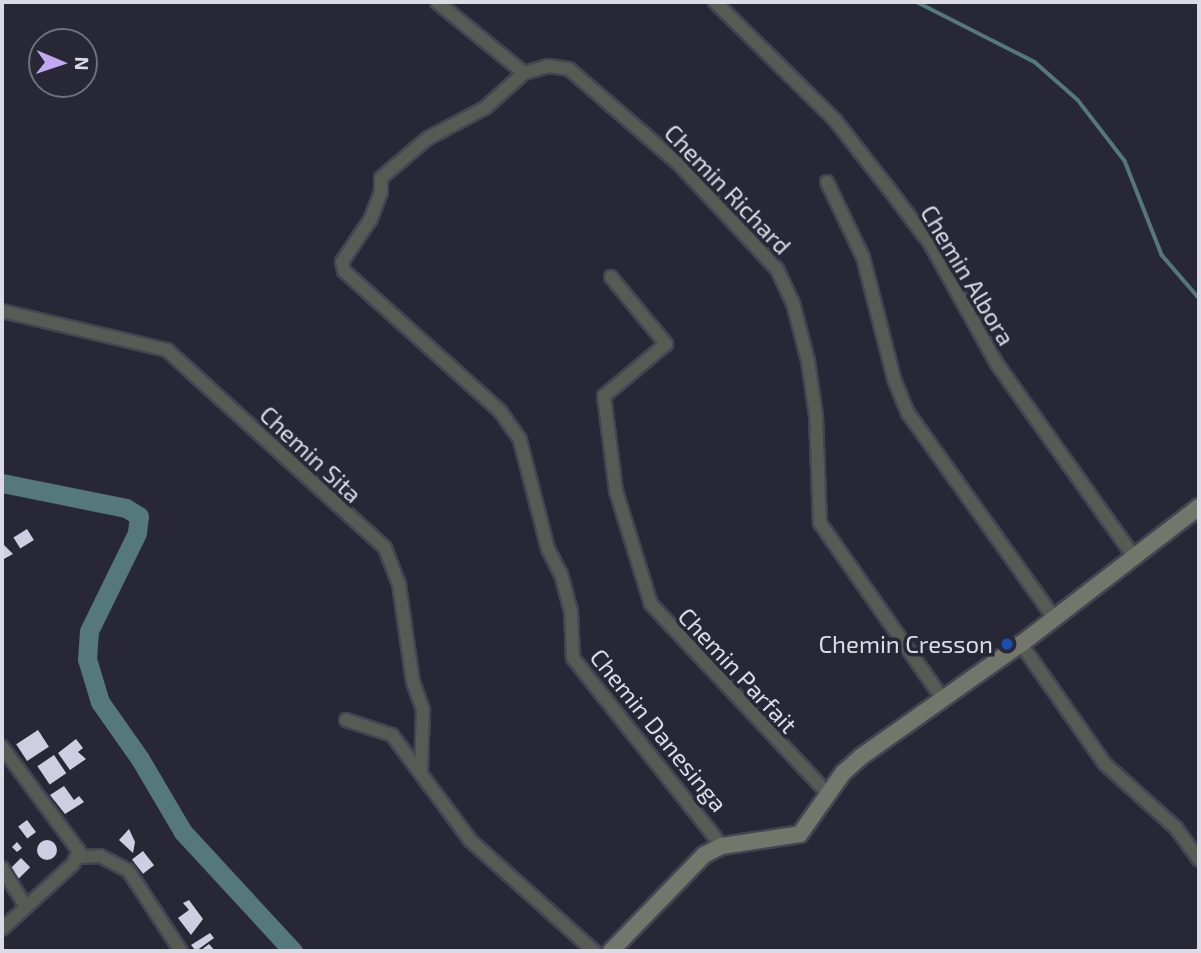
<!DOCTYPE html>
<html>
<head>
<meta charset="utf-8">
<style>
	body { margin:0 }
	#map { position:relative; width:1201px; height:953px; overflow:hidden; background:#282736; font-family:"Exo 2",sans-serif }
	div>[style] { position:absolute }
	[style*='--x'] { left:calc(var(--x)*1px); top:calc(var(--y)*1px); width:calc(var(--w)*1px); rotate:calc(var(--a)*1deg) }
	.stream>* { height:3.5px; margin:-1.75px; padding:0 1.75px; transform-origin:1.75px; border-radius:1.75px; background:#54787b }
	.river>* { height:19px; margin:-9.5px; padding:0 9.5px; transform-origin:9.5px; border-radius:9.5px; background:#54787b }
	.building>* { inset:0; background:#cecde1; transform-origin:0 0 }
	.round { border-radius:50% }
	.roads { filter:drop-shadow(2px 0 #454452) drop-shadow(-2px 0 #454452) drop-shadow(0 2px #454452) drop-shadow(0 -2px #454452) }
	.street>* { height:12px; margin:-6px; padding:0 6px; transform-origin:6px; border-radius:6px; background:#585b53 }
	.secondary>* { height:16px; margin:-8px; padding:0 8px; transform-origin:8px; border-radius:8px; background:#73766a }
	.dots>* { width:19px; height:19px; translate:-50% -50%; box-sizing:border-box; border:4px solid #282736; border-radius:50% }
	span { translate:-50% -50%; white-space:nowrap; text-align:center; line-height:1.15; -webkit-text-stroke:7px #282736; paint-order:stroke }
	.street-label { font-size:24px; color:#dcdbe5 }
	.poi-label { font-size:24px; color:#dcdbe5 }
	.right { translate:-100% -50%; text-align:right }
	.frame { position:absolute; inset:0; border:4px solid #dcdbe5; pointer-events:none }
	.north { position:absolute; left:28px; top:28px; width:70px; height:70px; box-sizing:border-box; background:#282736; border:2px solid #706f7c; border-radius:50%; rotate:92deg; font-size:19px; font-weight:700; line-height:28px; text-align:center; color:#dcdbe5 }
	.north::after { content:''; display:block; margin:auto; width:24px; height:32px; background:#c2a8f3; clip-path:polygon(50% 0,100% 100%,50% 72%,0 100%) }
</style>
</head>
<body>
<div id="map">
	<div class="stream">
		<i style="--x:917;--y:2;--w:132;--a:27"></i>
		<i style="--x:1035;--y:62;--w:57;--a:41.5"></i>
		<i style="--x:1078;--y:100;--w:77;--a:52.4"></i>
		<i style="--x:1125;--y:161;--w:101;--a:68.5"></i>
		<i style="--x:1162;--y:255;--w:57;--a:49.3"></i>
	</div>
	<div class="river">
		<i style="--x:2;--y:483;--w:126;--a:11.4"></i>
		<i style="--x:126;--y:508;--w:15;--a:32"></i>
		<i style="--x:139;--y:516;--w:17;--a:97"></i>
		<i style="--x:137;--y:533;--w:109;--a:116.1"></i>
		<i style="--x:89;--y:631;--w:28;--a:94"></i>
		<i style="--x:87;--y:659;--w:45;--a:73.2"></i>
		<i style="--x:100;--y:702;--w:70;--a:54.9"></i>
		<i style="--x:140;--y:759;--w:85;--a:59.5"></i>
		<i style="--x:183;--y:832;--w:162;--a:47.3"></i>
	</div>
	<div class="building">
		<i style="left:27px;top:529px;width:13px;height:16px;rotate:58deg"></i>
		<i style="clip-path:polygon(2px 543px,13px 554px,2px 560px)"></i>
		<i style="left:38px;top:730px;width:20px;height:26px;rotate:57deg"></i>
		<i style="clip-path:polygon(76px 739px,83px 748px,78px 752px,86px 759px,70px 770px,58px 753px)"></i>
		<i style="left:54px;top:755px;width:22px;height:20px;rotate:56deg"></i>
		<i style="clip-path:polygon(64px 786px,74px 800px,79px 796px,84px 802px,65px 814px,50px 795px)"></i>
		<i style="left:27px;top:820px;width:15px;height:11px;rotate:53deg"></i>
		<i style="clip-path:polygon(129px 829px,135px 842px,133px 853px,119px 840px)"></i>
		<i class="round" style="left:37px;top:840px;width:20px;height:20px"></i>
		<i style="clip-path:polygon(17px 842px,22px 848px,17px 852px,12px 847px)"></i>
		<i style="left:143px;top:851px;width:18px;height:14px;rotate:52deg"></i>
		<i style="left:21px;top:858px;width:13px;height:16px;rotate:45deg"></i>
		<i style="clip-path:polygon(189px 900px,203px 919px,191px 935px,178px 918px,189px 910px,183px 903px)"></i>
		<i style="clip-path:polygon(210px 933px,214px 938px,196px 951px,191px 945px)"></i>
		<i style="clip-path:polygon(209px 944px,215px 951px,200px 951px)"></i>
	</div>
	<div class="roads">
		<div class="street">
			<i style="--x:437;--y:2;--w:112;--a:39.2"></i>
			<i style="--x:524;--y:73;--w:25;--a:-16"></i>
			<i style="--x:548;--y:66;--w:21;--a:8"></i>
			<i style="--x:569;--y:69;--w:144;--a:40.8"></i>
			<i style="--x:678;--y:163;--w:145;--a:47"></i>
			<i style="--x:777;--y:269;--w:38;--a:65"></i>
			<i style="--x:793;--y:303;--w:60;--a:75.5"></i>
			<i style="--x:808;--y:361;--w:56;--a:81.7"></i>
			<i style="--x:816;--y:416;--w:107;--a:87.9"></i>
			<i style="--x:820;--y:523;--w:215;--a:55.1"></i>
			<i style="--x:715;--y:2;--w:168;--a:44.5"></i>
			<i style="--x:835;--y:120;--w:88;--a:52"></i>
			<i style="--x:889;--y:189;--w:70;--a:53.1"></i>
			<i style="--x:931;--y:245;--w:136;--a:61"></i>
			<i style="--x:997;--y:364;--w:238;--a:54.6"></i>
			<i style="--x:524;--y:73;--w:52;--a:138.1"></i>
			<i style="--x:485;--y:108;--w:64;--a:152.2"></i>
			<i style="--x:428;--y:138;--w:62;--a:139.6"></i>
			<i style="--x:381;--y:178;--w:14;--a:90"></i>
			<i style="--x:381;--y:192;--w:30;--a:111"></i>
			<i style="--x:370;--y:220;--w:50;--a:123.7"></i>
			<i style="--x:342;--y:262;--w:9;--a:77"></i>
			<i style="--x:344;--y:271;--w:210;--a:41.9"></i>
			<i style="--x:500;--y:411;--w:35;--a:55"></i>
			<i style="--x:520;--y:440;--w:113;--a:75.6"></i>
			<i style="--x:548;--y:549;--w:28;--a:63"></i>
			<i style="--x:561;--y:574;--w:38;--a:75"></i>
			<i style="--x:571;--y:611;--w:47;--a:87.6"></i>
			<i style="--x:573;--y:658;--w:240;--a:51.6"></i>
			<i style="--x:827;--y:182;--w:83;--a:64.4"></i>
			<i style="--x:863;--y:257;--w:126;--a:75.7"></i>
			<i style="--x:894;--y:379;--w:37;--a:68"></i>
			<i style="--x:908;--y:413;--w:252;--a:54.5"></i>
			<i style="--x:611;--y:277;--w:87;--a:50.6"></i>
			<i style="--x:666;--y:344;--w:81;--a:140"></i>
			<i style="--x:604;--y:396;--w:96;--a:82.8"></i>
			<i style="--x:616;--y:491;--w:118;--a:72.8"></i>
			<i style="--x:651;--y:604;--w:261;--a:47"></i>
			<i style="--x:2;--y:311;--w:170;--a:13.3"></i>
			<i style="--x:167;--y:350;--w:294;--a:42.2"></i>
			<i style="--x:385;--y:548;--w:39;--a:69"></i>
			<i style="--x:399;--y:584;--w:99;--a:81.9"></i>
			<i style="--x:413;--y:682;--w:30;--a:70"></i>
			<i style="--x:423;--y:710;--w:61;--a:91.9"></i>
			<i style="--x:1021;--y:644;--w:146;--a:55"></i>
			<i style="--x:1105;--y:764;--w:96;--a:42"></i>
			<i style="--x:1176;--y:828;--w:39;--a:54"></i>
			<i style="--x:346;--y:720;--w:48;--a:18.1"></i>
			<i style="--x:392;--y:735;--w:132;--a:53.3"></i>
			<i style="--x:471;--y:841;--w:165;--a:41.8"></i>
			<i style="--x:2;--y:747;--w:129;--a:53.5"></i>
			<i style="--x:79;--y:851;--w:14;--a:115"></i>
			<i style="--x:73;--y:864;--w:96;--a:137.5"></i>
			<i style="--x:79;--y:857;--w:21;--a:-3"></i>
			<i style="--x:100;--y:856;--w:31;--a:27"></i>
			<i style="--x:128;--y:870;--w:97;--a:56.8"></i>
			<i style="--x:2;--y:868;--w:46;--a:58.4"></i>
		</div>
		<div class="secondary">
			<i style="--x:611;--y:951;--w:134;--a:-45.9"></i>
			<i style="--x:704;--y:855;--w:20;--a:-27"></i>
			<i style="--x:722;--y:846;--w:79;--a:-8.7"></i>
			<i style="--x:800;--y:834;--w:75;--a:-54.8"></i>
			<i style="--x:843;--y:773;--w:25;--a:-42"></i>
			<i style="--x:862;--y:756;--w:194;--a:-35.2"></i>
			<i style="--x:1021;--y:644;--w:225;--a:-37.6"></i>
		</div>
	</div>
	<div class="dots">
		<i style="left:1007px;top:644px;background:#1a4fb4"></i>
	</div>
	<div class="street-label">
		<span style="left:728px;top:189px;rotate:46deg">Chemin Richard</span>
		<span style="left:968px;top:275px;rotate:59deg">Chemin Albora</span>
		<span style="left:311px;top:454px;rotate:43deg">Chemin Sita</span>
		<span style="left:738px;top:670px;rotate:47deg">Chemin Parfait</span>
		<span style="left:659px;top:730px;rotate:51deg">Chemin Danesinga</span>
	</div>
	<div class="poi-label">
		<span class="right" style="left:993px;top:644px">Chemin Cresson</span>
	</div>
	<div class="frame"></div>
	<div class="north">N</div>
</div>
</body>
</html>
